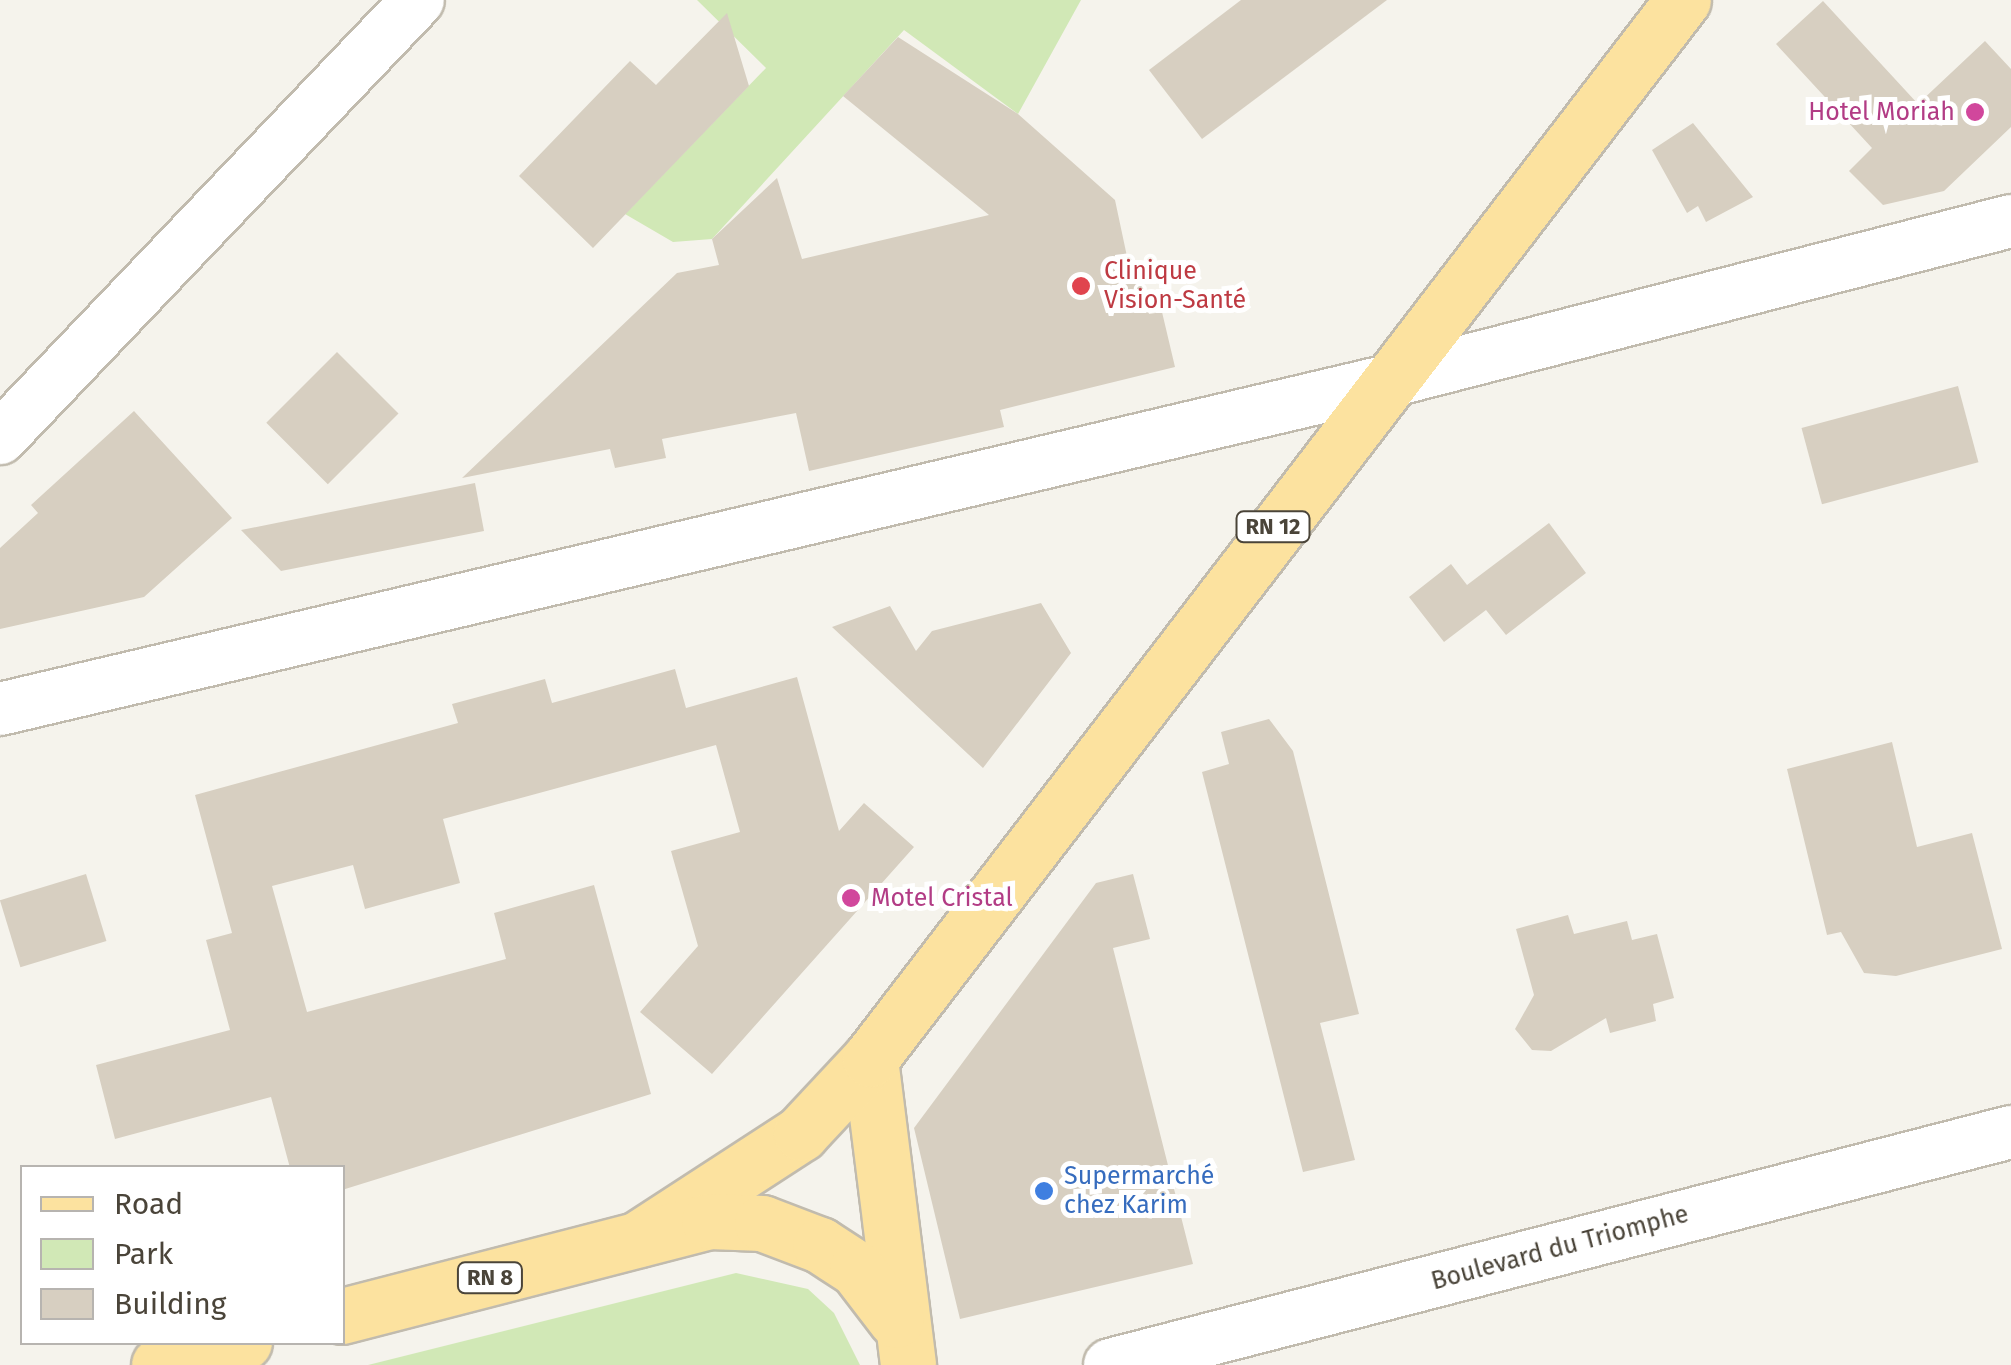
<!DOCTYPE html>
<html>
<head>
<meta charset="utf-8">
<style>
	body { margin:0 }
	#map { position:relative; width:2011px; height:1365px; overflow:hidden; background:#f5f3ec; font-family:"Fira Sans",sans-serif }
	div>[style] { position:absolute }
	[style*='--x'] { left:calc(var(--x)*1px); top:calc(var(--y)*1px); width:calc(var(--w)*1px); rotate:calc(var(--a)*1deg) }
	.green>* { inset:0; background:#d1e8b6 }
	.building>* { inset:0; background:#d7cfc1; transform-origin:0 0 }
	.roads { filter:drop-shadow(2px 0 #c1bbae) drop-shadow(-2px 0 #c1bbae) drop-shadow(0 2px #c1bbae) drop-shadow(0 -2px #c1bbae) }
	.minor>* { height:52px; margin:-26px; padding:0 26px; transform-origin:26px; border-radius:26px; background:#fff }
	.primary>* { height:55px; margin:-27.5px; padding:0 27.5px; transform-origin:27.5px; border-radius:27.5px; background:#fce29f }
	.dots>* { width:28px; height:28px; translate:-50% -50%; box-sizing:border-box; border:5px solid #fff; border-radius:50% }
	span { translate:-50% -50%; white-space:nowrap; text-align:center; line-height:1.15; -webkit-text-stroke:10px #fff; paint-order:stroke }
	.shield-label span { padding:2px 8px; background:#fff; border:2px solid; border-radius:8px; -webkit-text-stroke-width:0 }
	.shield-label { font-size:22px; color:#4a4439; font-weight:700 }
	.hotel-label { font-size:25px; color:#b23c85 }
	.right { translate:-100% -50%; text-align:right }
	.left { translate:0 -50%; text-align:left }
	.health-label { font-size:25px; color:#be3a42 }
	.shop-label { font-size:25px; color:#366cbe }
	.street-label { font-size:25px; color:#4a4439 }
	.legend { position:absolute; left:20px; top:1165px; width:325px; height:180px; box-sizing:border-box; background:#fff; border:2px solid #b7b4b0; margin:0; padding:12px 18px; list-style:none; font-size:30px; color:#4a4439 }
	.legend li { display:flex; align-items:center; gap:20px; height:50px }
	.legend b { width:50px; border:2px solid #b7b4b0 }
</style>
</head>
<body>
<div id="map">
	<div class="green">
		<i style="clip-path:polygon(697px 0,1081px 0,1018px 114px,904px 30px,712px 239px,673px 242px,625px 214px,766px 68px)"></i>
		<i style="clip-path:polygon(736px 1273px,808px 1289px,834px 1313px,860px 1365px,368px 1365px)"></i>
	</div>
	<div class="building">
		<i style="clip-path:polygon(1241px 0,1387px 0,1202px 139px,1149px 70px)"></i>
		<i style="clip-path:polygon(1823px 1px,1918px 104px,1985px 41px,2011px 69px,2011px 127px,1944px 191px,1883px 205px,1849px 171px,1872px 148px,1776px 44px)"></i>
		<i style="clip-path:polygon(727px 13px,749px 86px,593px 248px,519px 176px,630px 61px,656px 85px)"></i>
		<i style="clip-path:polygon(898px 37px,1018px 114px,1115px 200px,1132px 280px,1140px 278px,1149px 314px,1162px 312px,1175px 367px,1000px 410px,1004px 427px,809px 471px,796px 413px,662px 439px,666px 458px,615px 468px,610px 449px,462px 478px,677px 273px,719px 265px,712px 239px,777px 178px,802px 259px,989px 215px,843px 96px)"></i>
		<i style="clip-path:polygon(1693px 123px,1753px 197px,1706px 222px,1698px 206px,1687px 213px,1652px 150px)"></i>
		<i style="left:337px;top:352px;width:87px;height:100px;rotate:45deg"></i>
		<i style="left:1958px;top:386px;width:79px;height:162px;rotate:75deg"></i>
		<i style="clip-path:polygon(134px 411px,232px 518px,144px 597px,0 629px,0 548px,38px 513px,31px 505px)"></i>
		<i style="clip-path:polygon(475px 483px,484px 531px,418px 544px,281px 571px,241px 530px)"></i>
		<i style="clip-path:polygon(1549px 523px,1586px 573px,1506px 635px,1486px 610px,1444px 642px,1409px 597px,1451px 564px,1467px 585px)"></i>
		<i style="clip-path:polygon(1041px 603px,1071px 653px,983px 768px,832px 627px,890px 606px,916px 651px,932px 631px)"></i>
		<i style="clip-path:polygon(675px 669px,686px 708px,797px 677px,839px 831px,864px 803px,914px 847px,712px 1074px,640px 1012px,698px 946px,671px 851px,740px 832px,716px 745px,443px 819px,460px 883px,365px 909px,353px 865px,272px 886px,307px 1012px,506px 959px,494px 913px,594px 885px,651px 1094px,342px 1190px,342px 1168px,290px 1168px,271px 1097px,115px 1139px,96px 1065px,230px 1030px,206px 940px,232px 933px,195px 795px,458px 723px,452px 704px,545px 679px,552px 703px)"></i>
		<i style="clip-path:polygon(1269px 719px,1293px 751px,1359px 1014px,1320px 1023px,1355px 1160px,1303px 1172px,1202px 772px,1229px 764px,1221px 732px)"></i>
		<i style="clip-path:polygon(1892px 742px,1917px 847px,1972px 833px,2002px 949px,1896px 976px,1864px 973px,1841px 932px,1827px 935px,1787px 769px)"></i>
		<i style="left:86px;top:874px;width:70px;height:90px;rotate:73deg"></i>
		<i style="clip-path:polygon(1133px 874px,1150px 939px,1113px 948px,1193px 1264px,960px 1319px,914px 1128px,1096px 883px)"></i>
		<i style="clip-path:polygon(1568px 915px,1574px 934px,1627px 921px,1632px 940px,1657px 934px,1674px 998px,1653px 1004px,1656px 1021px,1610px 1033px,1606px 1018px,1551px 1051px,1532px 1050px,1515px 1029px,1534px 995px,1516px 929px)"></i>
	</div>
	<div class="roads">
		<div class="minor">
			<i style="--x:0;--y:438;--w:605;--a:-46.34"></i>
			<i style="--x:0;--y:709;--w:1431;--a:-13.29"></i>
			<i style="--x:1393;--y:380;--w:638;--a:-14.43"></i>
			<i style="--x:1110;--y:1365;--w:931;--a:-14.5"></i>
		</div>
		<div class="primary">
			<i style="--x:870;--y:1059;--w:308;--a:82.9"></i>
			<i style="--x:638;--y:1239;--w:194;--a:-33"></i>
			<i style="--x:801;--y:1133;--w:101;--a:-47"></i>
			<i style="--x:870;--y:1059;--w:1335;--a:-52.49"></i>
			<i style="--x:342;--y:1316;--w:379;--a:-14.5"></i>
			<i style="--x:709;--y:1221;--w:53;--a:2.2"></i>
			<i style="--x:762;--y:1223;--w:62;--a:20.8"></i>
			<i style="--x:820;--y:1245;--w:44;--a:33"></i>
			<i style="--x:857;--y:1269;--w:64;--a:52.6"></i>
			<i style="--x:159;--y:1365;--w:88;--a:-15.1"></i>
		</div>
	</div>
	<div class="dots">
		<i style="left:1975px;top:112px;background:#d1479c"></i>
		<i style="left:1081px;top:286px;background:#e0444e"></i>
		<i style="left:851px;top:898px;background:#d1479c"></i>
		<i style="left:1044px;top:1191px;background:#3f7fe0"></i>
	</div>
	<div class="shield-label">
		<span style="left:1273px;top:527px">RN 12</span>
		<span style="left:490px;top:1278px">RN 8</span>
	</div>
	<div class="hotel-label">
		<span class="right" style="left:1955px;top:112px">Hotel Moriah</span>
		<span class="left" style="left:871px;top:898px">Motel Cristal</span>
	</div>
	<div class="health-label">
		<span class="left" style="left:1104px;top:286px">Clinique<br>Vision-Santé</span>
	</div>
	<div class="shop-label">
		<span class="left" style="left:1064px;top:1191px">Supermarché<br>chez Karim</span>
	</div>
	<div class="street-label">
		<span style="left:1560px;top:1248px;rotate:-15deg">Boulevard du Triomphe</span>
	</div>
	<ul class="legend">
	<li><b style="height:12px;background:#fce29f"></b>Road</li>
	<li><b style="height:28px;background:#d1e8b6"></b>Park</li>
	<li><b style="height:28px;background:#d7cfc1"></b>Building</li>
	</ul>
</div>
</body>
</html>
